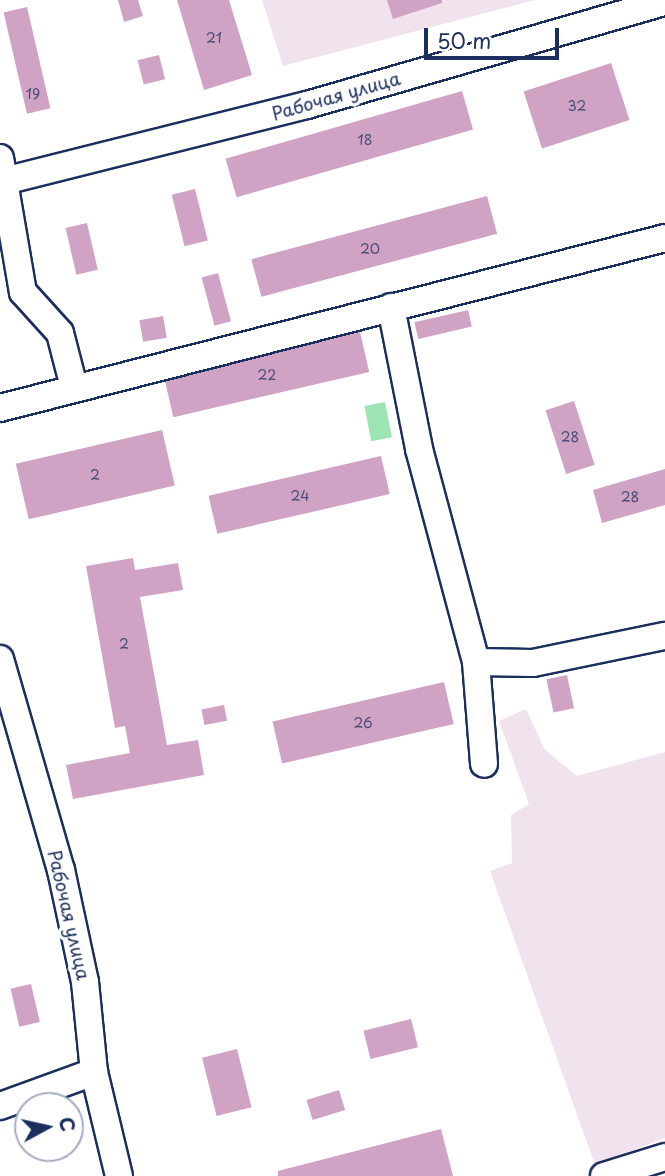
<!DOCTYPE html>
<html>
<head>
<meta charset="utf-8">
<style>
	body { margin:0 }
	#map { position:relative; width:665px; height:1176px; overflow:hidden; background:#fff; font-family:"Playpen Sans",sans-serif }
	div>[style] { position:absolute }
	[style*='--x'] { left:calc(var(--x)*1px); top:calc(var(--y)*1px); width:calc(var(--w)*1px); rotate:calc(var(--a)*1deg) }
	.built>* { inset:0; background:#f1e3ee }
	.green>* { inset:0; background:#9ce5b3; transform-origin:0 0 }
	.building>* { inset:0; background:#d0a3c5; transform-origin:0 0 }
	.roads { filter:drop-shadow(2px 0 #1b2f5e) drop-shadow(-2px 0 #1b2f5e) drop-shadow(0 2px #1b2f5e) drop-shadow(0 -2px #1b2f5e) }
	.minor>* { height:26px; margin:-13px; padding:0 13px; transform-origin:13px; border-radius:13px; background:#fff }
	span { translate:-50% -50%; white-space:nowrap; text-align:center; line-height:1.15; -webkit-text-stroke:7px #fff; paint-order:stroke }
	.number-label { font-size:14px; color:#484c78 }
	.number-label span { -webkit-text-stroke-width:0 }
	.street-label { font-size:18px; color:#1b2f5e }
	.north { position:absolute; left:14px; top:1092px; width:70px; height:70px; box-sizing:border-box; background:#fff; border:2px solid #a4acbf; border-radius:50%; rotate:82deg; font-size:19px; font-weight:700; line-height:28px; text-align:center; color:#1b2f5e }
	.north::after { content:''; display:block; margin:auto; width:24px; height:32px; background:#1b2f5e; clip-path:polygon(50% 0,100% 100%,50% 72%,0 100%) }
	.scale { position:absolute; left:424px; top:28px; width:135px; height:32px; box-sizing:border-box; border:4px solid #1b2f5e; border-top:0; padding-left:9px; font-size:21px; line-height:24px; white-space:nowrap; color:#1b2f5e; -webkit-text-stroke:5px #fff; paint-order:stroke }
</style>
</head>
<body>
<div id="map">
	<div class="built">
		<i style="clip-path:polygon(262px 0,535px 0,283px 66px)"></i>
		<i style="clip-path:polygon(526px 709px,545px 750px,577px 776px,665px 752px,665px 1138px,595px 1165px,490px 871px,512px 863px,511px 815px,529px 804px,499px 721px)"></i>
	</div>
	<div class="green">
		<i style="left:385px;top:402px;width:36px;height:21px;rotate:79deg"></i>
	</div>
	<div class="building">
		<i style="clip-path:polygon(118px 0,138px 0,143px 16px,124px 22px)"></i>
		<i style="clip-path:polygon(177px 0,229px 0,252px 75px,204px 90px)"></i>
		<i style="clip-path:polygon(387px 0,442px 0,442px 3px,393px 19px)"></i>
		<i style="left:27px;top:7px;width:104px;height:24px;rotate:77deg"></i>
		<i style="left:159px;top:55px;width:25px;height:22px;rotate:76deg"></i>
		<i style="left:611px;top:63px;width:60px;height:92px;rotate:72deg"></i>
		<i style="left:462px;top:91px;width:40px;height:246px;rotate:74deg"></i>
		<i style="left:195px;top:189px;width:53px;height:24px;rotate:76deg"></i>
		<i style="left:487px;top:196px;width:39px;height:244px;rotate:75deg"></i>
		<i style="left:87px;top:223px;width:48px;height:22px;rotate:77deg"></i>
		<i style="left:218px;top:273px;width:50px;height:17px;rotate:75deg"></i>
		<i style="left:468px;top:310px;width:17px;height:55px;rotate:77deg"></i>
		<i style="left:163px;top:316px;width:22px;height:24px;rotate:80deg"></i>
		<i style="left:360px;top:332px;width:41px;height:201px;rotate:77deg"></i>
		<i style="left:574px;top:401px;width:67px;height:30px;rotate:72deg"></i>
		<i style="left:162px;top:430px;width:57px;height:150px;rotate:77deg"></i>
		<i style="left:381px;top:456px;width:39px;height:177px;rotate:77deg"></i>
		<i style="clip-path:polygon(665px 469px,665px 505px,602px 523px,593px 490px)"></i>
		<i style="clip-path:polygon(133px 558px,135px 570px,178px 563px,183px 590px,140px 597px,167px 745px,198px 740px,204px 775px,73px 799px,66px 765px,130px 753px,125px 726px,115px 728px,86px 566px)"></i>
		<i style="left:567px;top:675px;width:34px;height:21px;rotate:78deg"></i>
		<i style="left:444px;top:682px;width:43px;height:176px;rotate:77deg"></i>
		<i style="left:224px;top:705px;width:16px;height:23px;rotate:79deg"></i>
		<i style="left:31px;top:984px;width:39px;height:21px;rotate:77deg"></i>
		<i style="left:411px;top:1019px;width:29px;height:49px;rotate:76deg"></i>
		<i style="left:237px;top:1049px;width:60px;height:36px;rotate:76deg"></i>
		<i style="left:339px;top:1090px;width:21px;height:34px;rotate:73deg"></i>
		<i style="clip-path:polygon(441px 1129px,453px 1176px,278px 1176px,278px 1171px)"></i>
	</div>
	<div class="roads">
		<div class="minor">
			<i style="--x:0;--y:158;--w:136;--a:80.3"></i>
			<i style="--x:23;--y:292;--w:55;--a:47.9"></i>
			<i style="--x:60;--y:333;--w:56;--a:75.5"></i>
			<i style="--x:0;--y:182;--w:317;--a:-14.1"></i>
			<i style="--x:307;--y:105;--w:373;--a:-16.1"></i>
			<i style="--x:391;--y:307;--w:145;--a:78.8"></i>
			<i style="--x:419;--y:449;--w:220;--a:75"></i>
			<i style="--x:476;--y:662;--w:102;--a:85.5"></i>
			<i style="--x:0;--y:408;--w:686;--a:-14.34"></i>
			<i style="--x:0;--y:659;--w:220;--a:73.9"></i>
			<i style="--x:61;--y:870;--w:115;--a:77.9"></i>
			<i style="--x:85;--y:982;--w:90;--a:84.3"></i>
			<i style="--x:94;--y:1072;--w:107;--a:76.5"></i>
			<i style="--x:476;--y:662;--w:57;--a:1"></i>
			<i style="--x:533;--y:663;--w:135;--a:-11.6"></i>
			<i style="--x:0;--y:1106;--w:100;--a:-19.9"></i>
			<i style="--x:604;--y:1176;--w:64;--a:-17.3"></i>
		</div>
	</div>
	<div class="number-label">
		<span style="left:214px;top:38px">21</span>
		<span style="left:33px;top:94px">19</span>
		<span style="left:577px;top:106px">32</span>
		<span style="left:365px;top:140px">18</span>
		<span style="left:370px;top:249px">20</span>
		<span style="left:267px;top:375px">22</span>
		<span style="left:570px;top:437px">28</span>
		<span style="left:95px;top:475px">2</span>
		<span style="left:300px;top:496px">24</span>
		<span style="left:630px;top:497px">28</span>
		<span style="left:124px;top:644px">2</span>
		<span style="left:363px;top:723px">26</span>
	</div>
	<div class="street-label">
		<span style="left:336px;top:96px;rotate:-16deg">Рабочая улица</span>
		<span style="left:69px;top:915px;rotate:77deg">Рабочая улица</span>
	</div>
	<div class="north">С</div>
	<div class="scale">50 m</div>
</div>
</body>
</html>
